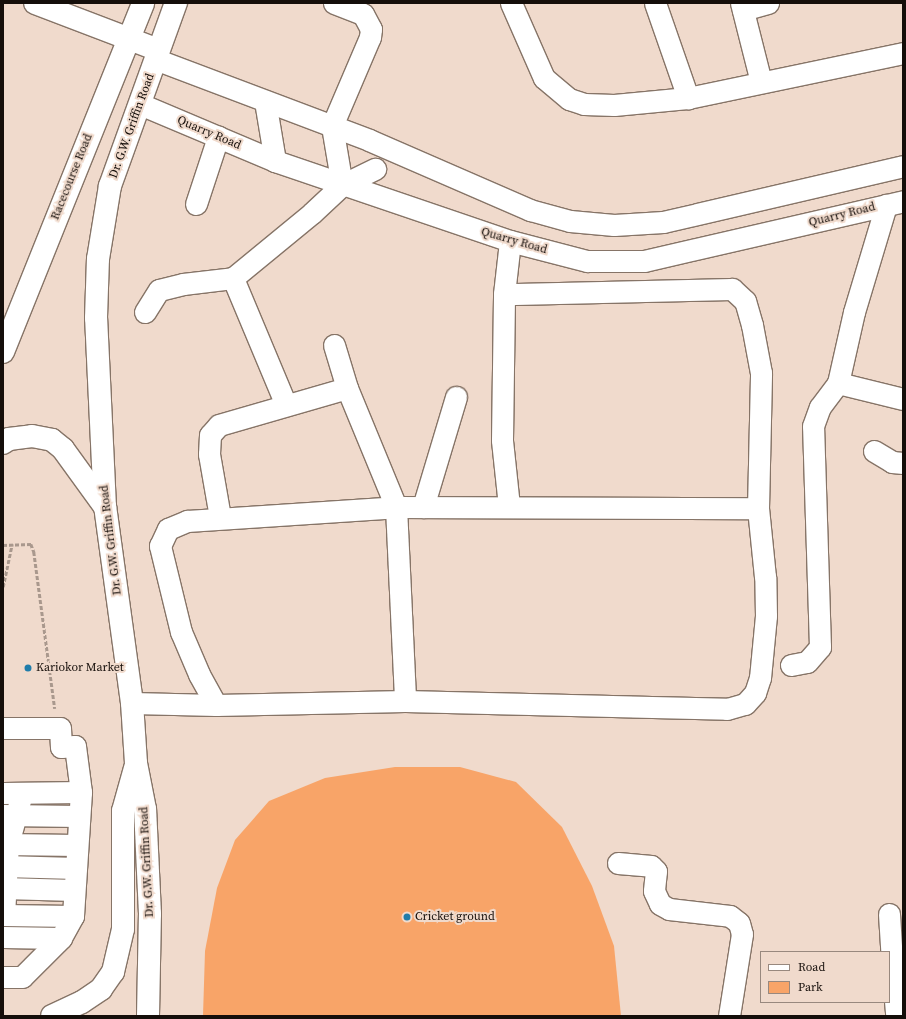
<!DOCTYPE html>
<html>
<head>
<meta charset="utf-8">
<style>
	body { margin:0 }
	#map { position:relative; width:906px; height:1019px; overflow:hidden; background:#f0dacc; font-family:"Source Serif 4",serif }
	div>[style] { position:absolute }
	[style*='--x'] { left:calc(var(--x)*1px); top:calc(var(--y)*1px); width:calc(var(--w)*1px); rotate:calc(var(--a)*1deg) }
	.green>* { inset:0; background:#f8a468 }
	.path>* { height:2.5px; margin-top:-1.25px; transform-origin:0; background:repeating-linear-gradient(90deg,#a9988d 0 4px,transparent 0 6px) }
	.roads { filter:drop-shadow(1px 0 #867467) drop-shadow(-1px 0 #867467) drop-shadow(0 1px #867467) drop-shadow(0 -1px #867467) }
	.minor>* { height:21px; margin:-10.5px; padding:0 10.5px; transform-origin:10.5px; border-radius:10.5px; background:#fff }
	.major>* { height:22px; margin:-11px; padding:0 11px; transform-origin:11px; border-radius:11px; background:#fff }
	.dots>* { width:11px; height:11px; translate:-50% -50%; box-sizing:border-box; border:2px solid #f0dacc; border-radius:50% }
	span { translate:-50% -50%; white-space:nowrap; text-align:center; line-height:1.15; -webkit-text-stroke:4px #f0dacc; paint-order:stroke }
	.street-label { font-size:12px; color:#150e0a }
	.poi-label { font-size:12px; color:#150e0a }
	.left { translate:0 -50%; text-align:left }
	.frame { position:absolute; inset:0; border:4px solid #150e0a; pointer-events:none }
	.legend { position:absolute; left:760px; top:951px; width:130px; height:52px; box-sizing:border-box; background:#f0dacc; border:1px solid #98887e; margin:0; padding:5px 7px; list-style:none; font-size:12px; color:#150e0a }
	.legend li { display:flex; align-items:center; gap:8px; height:20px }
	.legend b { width:20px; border:1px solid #98887e }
</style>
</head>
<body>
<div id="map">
	<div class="green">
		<i style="clip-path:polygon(395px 767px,460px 767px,516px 782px,562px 827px,592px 886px,614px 946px,621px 1016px,203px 1016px,205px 951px,217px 888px,235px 840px,269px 801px,325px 778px)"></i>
	</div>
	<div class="path">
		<i style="--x:3;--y:545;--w:28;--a:-2"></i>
		<i style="--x:31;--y:544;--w:9;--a:69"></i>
		<i style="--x:34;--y:552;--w:158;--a:82.4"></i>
		<i style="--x:3;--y:587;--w:44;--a:-78.2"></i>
	</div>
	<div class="roads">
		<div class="minor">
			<i style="--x:334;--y:3;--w:31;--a:21"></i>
			<i style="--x:363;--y:14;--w:17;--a:62"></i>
			<i style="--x:371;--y:29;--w:8;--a:97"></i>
			<i style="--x:370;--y:37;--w:97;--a:113.1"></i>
			<i style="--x:332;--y:126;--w:60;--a:80.4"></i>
			<i style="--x:511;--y:3;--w:82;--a:66.3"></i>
			<i style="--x:544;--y:78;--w:33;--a:40"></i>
			<i style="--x:569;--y:99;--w:16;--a:18"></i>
			<i style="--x:584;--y:104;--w:30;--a:2"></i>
			<i style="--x:614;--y:105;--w:74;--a:-5.4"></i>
			<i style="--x:688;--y:98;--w:220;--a:-11.8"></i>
			<i style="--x:655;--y:3;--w:101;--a:70.8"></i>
			<i style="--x:741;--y:3;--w:81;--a:75.8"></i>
			<i style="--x:743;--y:10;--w:26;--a:-16"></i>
			<i style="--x:155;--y:59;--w:229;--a:20.7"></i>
			<i style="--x:369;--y:140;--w:176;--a:23.5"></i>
			<i style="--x:530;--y:210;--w:41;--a:15.4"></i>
			<i style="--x:570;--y:221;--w:44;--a:5.2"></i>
			<i style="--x:614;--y:225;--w:49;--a:-3.5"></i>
			<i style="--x:663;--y:222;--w:246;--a:-13.1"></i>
			<i style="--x:265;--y:101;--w:61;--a:80.5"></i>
			<i style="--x:140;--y:104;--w:147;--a:22.9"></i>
			<i style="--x:275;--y:161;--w:248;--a:18.8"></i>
			<i style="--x:510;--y:241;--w:80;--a:14.6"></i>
			<i style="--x:587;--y:261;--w:57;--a:0"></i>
			<i style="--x:644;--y:261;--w:266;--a:-13"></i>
			<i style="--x:196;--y:204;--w:71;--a:-71.8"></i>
			<i style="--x:145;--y:312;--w:26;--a:-58"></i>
			<i style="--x:159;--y:290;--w:25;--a:-14"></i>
			<i style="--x:183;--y:284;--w:50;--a:-6.8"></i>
			<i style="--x:334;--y:345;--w:45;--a:73.2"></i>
			<i style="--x:347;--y:388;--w:129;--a:67.6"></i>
			<i style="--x:396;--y:507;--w:194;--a:87.3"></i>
			<i style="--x:838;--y:383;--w:73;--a:-77.3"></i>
			<i style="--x:854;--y:312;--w:112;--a:-73.3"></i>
			<i style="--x:286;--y:405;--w:138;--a:-112.7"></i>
			<i style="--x:233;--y:278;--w:102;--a:-39.4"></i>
			<i style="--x:312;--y:213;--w:41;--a:-43"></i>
			<i style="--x:342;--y:185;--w:37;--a:-26"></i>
			<i style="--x:874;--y:451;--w:21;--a:31"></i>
			<i style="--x:892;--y:462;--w:11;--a:5"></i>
			<i style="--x:509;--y:506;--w:66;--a:-96.1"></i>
			<i style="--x:502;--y:440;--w:146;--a:-89.2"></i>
			<i style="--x:504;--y:294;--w:53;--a:-83.5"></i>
			<i style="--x:423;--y:507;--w:115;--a:-73.3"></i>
			<i style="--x:220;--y:517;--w:64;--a:-99.9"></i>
			<i style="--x:209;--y:454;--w:19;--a:-87"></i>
			<i style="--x:210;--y:435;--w:13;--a:-48"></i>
			<i style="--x:219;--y:425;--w:133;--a:-16.1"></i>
			<i style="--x:791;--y:665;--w:16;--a:-11"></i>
			<i style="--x:807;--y:662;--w:20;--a:-49"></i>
			<i style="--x:820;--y:647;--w:221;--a:-91.8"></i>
			<i style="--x:813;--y:426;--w:20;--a:-70"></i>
			<i style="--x:820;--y:407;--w:30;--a:-53"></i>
			<i style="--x:838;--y:383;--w:67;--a:13.8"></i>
			<i style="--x:132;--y:703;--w:84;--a:1.4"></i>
			<i style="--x:216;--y:705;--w:189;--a:-1.2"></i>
			<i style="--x:405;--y:701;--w:322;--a:1.4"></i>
			<i style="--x:727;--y:709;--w:19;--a:-16"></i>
			<i style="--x:745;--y:704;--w:15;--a:-48"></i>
			<i style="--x:755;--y:693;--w:16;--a:-72"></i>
			<i style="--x:760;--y:678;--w:62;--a:-84.5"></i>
			<i style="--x:766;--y:616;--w:39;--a:-91"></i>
			<i style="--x:765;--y:577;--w:69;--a:-95.8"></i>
			<i style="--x:758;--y:508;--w:135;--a:-88.7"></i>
			<i style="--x:761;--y:373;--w:49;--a:-100.6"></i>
			<i style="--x:752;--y:325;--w:25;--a:-106"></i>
			<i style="--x:745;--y:301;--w:18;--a:-137"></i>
			<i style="--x:732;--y:289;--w:228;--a:178.7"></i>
			<i style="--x:216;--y:705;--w:35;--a:-119"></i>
			<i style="--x:199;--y:674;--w:46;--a:-113.2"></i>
			<i style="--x:181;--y:632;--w:89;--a:-103.7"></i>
			<i style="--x:160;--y:546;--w:19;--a:-65"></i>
			<i style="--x:168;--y:529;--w:21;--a:-23"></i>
			<i style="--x:187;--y:521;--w:209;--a:-3.8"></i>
			<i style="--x:396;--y:507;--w:362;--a:0.2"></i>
			<i style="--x:3;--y:728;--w:57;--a:0"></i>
			<i style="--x:60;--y:728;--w:19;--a:87"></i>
			<i style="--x:61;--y:747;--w:14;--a:-4"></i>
			<i style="--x:75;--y:746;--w:46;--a:82.6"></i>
			<i style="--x:81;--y:792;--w:124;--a:93.7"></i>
			<i style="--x:73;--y:916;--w:25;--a:119"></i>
			<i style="--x:61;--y:938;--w:55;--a:135"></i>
			<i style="--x:22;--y:977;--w:19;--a:180"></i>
			<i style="--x:3;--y:793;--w:78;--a:-0.7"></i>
			<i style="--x:3;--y:815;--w:76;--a:0.8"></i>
			<i style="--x:3;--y:844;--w:74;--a:0.8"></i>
			<i style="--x:618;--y:863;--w:33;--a:5"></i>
			<i style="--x:651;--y:866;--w:7;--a:45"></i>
			<i style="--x:656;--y:871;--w:20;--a:96"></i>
			<i style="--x:654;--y:891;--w:14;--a:65"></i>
			<i style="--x:660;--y:904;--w:10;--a:29"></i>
			<i style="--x:669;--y:909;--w:61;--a:6.5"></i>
			<i style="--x:730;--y:916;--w:11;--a:38"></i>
			<i style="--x:739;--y:923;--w:11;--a:75"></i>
			<i style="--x:742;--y:934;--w:83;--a:99"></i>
			<i style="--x:3;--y:866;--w:73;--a:1.6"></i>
			<i style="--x:3;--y:888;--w:71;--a:1.6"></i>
			<i style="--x:889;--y:914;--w:64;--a:86.4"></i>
			<i style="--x:893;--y:978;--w:10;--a:11"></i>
			<i style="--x:3;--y:915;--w:70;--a:0.8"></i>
			<i style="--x:4;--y:915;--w:71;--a:-86.8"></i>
			<i style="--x:8;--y:844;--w:53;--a:-74.6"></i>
			<i style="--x:3;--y:937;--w:58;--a:1"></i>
			<i style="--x:893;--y:978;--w:38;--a:85"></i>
		</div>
		<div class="major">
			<i style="--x:35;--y:3;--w:132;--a:20.9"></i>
			<i style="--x:3;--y:352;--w:376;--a:-68.1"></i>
			<i style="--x:3;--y:443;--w:7;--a:-34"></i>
			<i style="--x:9;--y:439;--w:23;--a:-7"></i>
			<i style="--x:32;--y:436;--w:20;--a:11"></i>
			<i style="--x:52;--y:440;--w:14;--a:39"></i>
			<i style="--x:63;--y:449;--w:72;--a:54.1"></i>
			<i style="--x:52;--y:1016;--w:33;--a:-25"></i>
			<i style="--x:82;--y:1002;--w:23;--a:-34"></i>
			<i style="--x:101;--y:989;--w:21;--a:-55"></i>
			<i style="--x:113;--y:972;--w:44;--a:-76.9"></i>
			<i style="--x:123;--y:929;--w:118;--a:-90"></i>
			<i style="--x:123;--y:811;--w:45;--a:-74.4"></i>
			<i style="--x:148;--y:1016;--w:102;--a:-88.9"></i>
			<i style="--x:150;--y:914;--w:105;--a:-92.7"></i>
			<i style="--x:145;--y:809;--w:47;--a:-101.1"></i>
			<i style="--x:136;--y:763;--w:60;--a:-93.8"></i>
			<i style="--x:132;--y:703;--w:198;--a:-97.8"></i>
			<i style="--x:105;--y:507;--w:189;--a:-92.7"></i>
			<i style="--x:96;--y:318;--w:59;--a:-88.1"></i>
			<i style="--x:98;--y:259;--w:74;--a:-80.7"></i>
			<i style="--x:110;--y:186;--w:195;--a:-70.2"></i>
		</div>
	</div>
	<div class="dots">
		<i style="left:28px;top:668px;background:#1f7caa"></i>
		<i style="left:407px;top:917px;background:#1f7caa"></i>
	</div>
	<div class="street-label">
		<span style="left:132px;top:126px;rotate:-70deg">Dr. G.W. Griffin Road</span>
		<span style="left:209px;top:133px;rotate:23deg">Quarry Road</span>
		<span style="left:72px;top:177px;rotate:-68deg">Racecourse Road</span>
		<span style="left:842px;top:215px;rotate:-14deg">Quarry Road</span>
		<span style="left:514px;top:241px;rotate:16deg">Quarry Road</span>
		<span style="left:111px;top:540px;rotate:-97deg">Dr. G.W. Griffin Road</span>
		<span style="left:147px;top:862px;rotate:-93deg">Dr. G.W. Griffin Road</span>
	</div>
	<div class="poi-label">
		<span class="left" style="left:36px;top:668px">Kariokor Market</span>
		<span class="left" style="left:415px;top:917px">Cricket ground</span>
	</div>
	<div class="frame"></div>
	<ul class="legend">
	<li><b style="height:5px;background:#fff"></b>Road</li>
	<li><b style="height:11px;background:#f8a468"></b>Park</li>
	</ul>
</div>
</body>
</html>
